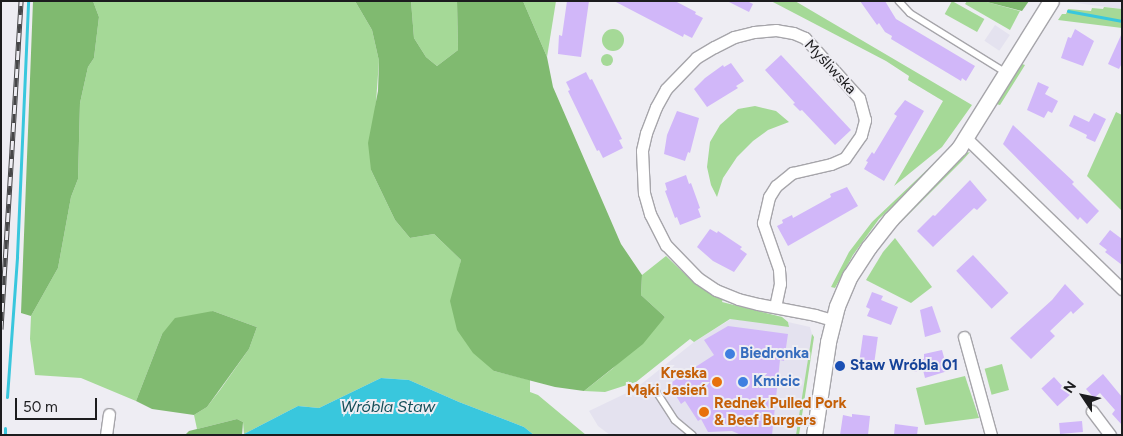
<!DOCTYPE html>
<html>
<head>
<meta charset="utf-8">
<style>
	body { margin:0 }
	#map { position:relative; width:1123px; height:436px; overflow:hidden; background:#eeedf3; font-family:Figtree,sans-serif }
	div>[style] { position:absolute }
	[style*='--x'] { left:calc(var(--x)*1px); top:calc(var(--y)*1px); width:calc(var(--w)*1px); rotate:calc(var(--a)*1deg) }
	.built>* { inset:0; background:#e4e2ef; transform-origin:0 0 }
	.green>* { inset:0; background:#a5d997; transform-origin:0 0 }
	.round { border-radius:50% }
	.forest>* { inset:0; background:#80ba70 }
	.water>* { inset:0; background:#39c7dd }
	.stream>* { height:3px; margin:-1.5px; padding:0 1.5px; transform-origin:1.5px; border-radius:1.5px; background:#39c7dd }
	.building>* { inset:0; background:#d1b7f9; transform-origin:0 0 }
	.roads { filter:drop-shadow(1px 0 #a6a5aa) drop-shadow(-1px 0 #a6a5aa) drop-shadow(0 1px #a6a5aa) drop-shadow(0 -1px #a6a5aa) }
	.service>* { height:5.5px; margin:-2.75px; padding:0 2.75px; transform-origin:2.75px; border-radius:2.75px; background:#fff }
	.minor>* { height:11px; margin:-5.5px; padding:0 5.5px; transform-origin:5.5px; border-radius:5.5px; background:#fff }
	.tertiary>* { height:15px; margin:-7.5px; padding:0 7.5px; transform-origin:7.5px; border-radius:7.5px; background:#fff }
	.rail>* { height:5px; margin-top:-2.5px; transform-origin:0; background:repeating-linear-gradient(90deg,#eeedf3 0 9px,#464648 0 18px); box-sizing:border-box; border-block:1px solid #464648 }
	.dots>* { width:14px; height:14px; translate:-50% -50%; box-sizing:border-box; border:2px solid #eeedf3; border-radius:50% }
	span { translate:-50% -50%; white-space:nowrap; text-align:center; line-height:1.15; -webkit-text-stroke:4px #eeedf3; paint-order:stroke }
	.street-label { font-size:15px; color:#1c1c1e }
	.shop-label { font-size:15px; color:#366cbe; font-weight:700 }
	.left { translate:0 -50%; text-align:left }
	.transit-label { font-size:15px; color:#164399; font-weight:700 }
	.food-label { font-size:15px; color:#c56008; font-weight:700 }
	.right { translate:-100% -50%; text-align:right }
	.water-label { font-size:16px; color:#144e58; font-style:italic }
	.frame { position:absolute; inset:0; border:2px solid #1c1c1e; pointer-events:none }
	.north { position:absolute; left:1058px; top:371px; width:50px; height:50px; -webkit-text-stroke:4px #eeedf3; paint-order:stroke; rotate:304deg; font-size:14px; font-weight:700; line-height:20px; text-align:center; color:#1c1c1e }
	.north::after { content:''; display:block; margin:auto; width:18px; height:22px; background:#1c1c1e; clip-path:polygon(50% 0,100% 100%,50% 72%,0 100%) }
	.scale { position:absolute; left:15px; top:398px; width:82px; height:22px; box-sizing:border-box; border:2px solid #1c1c1e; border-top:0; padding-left:6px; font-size:15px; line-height:18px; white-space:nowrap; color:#1c1c1e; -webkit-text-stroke:4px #eeedf3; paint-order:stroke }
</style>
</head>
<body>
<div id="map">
	<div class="built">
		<i style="clip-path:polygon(1070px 1px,1122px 1px,1122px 9px,1069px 2px)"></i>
		<i style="left:995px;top:25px;width:18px;height:19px;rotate:34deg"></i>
		<i style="clip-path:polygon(731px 319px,789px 325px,788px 322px,810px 327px,812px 334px,797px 435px,610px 435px,598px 426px,589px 411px,635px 389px,694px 342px)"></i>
	</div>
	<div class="green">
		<i style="clip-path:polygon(93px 1px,355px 1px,372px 30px,379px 61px,371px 170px,395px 220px,410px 238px,434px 234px,461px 260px,458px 274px,494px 371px,530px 380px,530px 392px,538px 395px,586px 435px,534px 435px,524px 427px,459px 402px,409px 380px,381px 378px,319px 408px,298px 406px,244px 434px,243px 422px,237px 419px,197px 429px,194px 415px,207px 407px,220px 390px,249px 349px,257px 327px,213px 311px,162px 334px,136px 401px,81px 378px,35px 375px,30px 339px,31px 316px,58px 268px,71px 197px,78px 179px,80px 103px,88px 67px,94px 58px,99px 17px)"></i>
		<i style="clip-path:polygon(411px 1px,457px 1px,458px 50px,437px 66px,426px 57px,414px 38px)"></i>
		<i style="clip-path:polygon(523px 1px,556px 1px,547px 57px)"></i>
		<i style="clip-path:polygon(771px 1px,795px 1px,972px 105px,942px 147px,894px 186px,943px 101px,908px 80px,909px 76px,886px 61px)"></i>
		<i style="left:952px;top:1px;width:37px;height:15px;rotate:29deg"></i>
		<i style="clip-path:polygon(967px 1px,983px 1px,1020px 11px,1010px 30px,965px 4px)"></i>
		<i style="clip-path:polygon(1104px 7px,1122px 9px,1122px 28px,1058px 20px,1062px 14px,1066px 14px,1068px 9px,1091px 11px,1092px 8px,1103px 9px)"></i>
		<i class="round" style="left:602px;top:29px;width:22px;height:22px"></i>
		<i class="round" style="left:601px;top:54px;width:12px;height:12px"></i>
		<i style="clip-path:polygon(1019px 63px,1025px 65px,1000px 105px,996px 104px,989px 116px,987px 115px)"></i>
		<i style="clip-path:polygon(755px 106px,776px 111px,789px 122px,768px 130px,753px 141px,737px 157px,723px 178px,717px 197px,711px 185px,707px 167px,710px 142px,720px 125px,738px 109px)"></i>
		<i style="clip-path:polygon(1116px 112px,1122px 115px,1122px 216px,1121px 210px,1087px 176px)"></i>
		<i style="clip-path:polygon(953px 145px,924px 176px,879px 219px,853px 255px,835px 288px,831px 287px,849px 252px,872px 222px)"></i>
		<i style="clip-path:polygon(970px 152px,962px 161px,886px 237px,963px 154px)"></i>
		<i style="clip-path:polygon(895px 238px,932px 287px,911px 303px,866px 280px,883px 252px)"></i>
		<i style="clip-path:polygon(666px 256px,689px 278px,723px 299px,722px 302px,782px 317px,788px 322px,789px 327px,730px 319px,694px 342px,690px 339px,636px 382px,605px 392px,584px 391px,612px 369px,665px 317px,641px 295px,642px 275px)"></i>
		<i style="clip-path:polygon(812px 334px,814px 337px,799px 435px,796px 435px)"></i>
		<i style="left:1002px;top:364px;width:27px;height:18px;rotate:75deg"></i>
		<i style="clip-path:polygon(965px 376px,979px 418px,925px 425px,916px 388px)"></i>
	</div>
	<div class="forest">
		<i style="clip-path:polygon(33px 1px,93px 1px,99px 17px,94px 58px,88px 67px,80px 103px,78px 179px,71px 197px,58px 268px,31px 316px,21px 313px)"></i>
		<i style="clip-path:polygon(355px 1px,411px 1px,414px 38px,426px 57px,437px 66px,458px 50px,457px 1px,523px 1px,547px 57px,553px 87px,621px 244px,642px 275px,641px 295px,665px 317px,643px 344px,584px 391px,555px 387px,494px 371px,473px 353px,457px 330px,450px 301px,461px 260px,434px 234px,410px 238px,395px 220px,371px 170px,368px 143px,378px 91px,379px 61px,372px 30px)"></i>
		<i style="clip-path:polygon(983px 1px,1029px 1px,1022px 11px)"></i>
		<i style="clip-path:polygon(213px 311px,257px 327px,249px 349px,207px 407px,194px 415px,152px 409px,136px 401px,162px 334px,175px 318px)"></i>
		<i style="clip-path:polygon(237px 419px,243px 422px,242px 435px,185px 435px,189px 431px)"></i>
	</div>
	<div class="water">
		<i style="clip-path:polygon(381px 378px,409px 380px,459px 402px,524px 427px,534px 435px,242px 435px,298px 406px,319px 408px)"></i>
	</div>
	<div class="stream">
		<i style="--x:1068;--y:11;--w:55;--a:10.5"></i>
		<i style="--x:7;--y:397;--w:141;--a:-85.9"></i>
		<i style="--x:17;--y:256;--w:255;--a:-87.5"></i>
		<i style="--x:5;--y:435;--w:7;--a:-90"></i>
	</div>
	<div class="building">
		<i style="clip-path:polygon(567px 1px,589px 1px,581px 57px,558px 54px,559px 35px,562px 36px)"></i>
		<i style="clip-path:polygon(614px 1px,675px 1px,696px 12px,695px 14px,703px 18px,692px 38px,684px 34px,683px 37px)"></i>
		<i style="clip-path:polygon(727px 1px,747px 1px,753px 4px,749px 12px)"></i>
		<i style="clip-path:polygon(860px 1px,885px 1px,896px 19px,975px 66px,966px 81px,962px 78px,961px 81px,891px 39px,892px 36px,885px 32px,879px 23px,877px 25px)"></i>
		<i style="clip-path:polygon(1075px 29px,1094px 41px,1083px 66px,1061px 58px,1068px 37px,1071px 38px)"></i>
		<i style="clip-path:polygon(1122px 33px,1122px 63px,1119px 69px,1108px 64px)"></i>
		<i style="clip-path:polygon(781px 55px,851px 130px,835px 145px,802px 110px,800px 111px,793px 104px,795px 103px,765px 70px)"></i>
		<i style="clip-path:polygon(731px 63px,744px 81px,736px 86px,738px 88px,707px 107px,694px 89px,705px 78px,723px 65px,724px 67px)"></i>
		<i style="clip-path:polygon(586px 72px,590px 80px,592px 79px,622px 139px,619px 140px,623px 148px,603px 158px,599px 150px,597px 151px,568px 91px,570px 90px,566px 82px)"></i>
		<i style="clip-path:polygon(1038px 82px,1049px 87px,1045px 94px,1058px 101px,1052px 113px,1048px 111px,1044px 118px,1027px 110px)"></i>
		<i style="clip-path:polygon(905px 100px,924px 111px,884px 181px,864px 169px,868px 162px,866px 161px,872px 152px,874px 154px,897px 116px,894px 114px)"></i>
		<i style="clip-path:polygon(677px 111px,699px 118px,690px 153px,688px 152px,685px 161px,664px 154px,667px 135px)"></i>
		<i style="clip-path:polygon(1094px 113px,1106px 119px,1095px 142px,1086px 138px,1087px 135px,1069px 126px,1074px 115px,1089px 122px)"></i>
		<i style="clip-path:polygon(1013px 125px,1074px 182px,1072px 184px,1099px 211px,1087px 224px,1080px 217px,1078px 220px,1003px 144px)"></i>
		<i style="clip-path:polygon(686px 175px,689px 184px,691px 183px,700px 208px,698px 209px,701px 217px,680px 225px,677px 217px,675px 218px,665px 191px,667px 190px,665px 183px)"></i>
		<i style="clip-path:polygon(970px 180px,987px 200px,977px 210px,974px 208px,933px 247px,917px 231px,933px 215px,935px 216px)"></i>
		<i style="clip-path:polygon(847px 187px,858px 206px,788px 246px,777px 226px,783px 223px,782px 220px,792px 215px,793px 218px,831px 197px,830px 194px)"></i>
		<i style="clip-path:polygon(710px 229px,717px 233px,718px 231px,742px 247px,740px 249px,747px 254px,734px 272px,713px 261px,697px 247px)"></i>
		<i style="clip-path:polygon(1110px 230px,1122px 239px,1122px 265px,1105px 252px,1107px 250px,1099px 244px)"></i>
		<i style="left:973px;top:255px;width:52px;height:23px;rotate:47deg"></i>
		<i style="clip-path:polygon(1065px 284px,1084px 304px,1073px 314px,1071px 311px,1050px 331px,1055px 336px,1031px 359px,1010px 338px,1052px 300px)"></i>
		<i style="clip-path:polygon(872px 292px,883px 296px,881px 300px,898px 307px,891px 325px,867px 316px,870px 309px,866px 307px)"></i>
		<i style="clip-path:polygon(932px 306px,941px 332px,925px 337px,920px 310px)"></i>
		<i style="clip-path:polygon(728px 326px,788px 334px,784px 361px,780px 360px,772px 435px,741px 435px,732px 431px,708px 432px,701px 419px,698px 421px,685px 401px,681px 404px,669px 384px,714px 355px,704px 340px)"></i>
		<i style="left:863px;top:335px;width:15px;height:26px;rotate:8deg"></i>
		<i style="clip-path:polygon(942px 350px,945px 361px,949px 360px,951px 370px,925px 378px,923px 370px,914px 372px,912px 362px,924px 359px,924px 354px)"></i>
		<i style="clip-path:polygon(1103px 374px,1122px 397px,1122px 425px,1112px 414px,1115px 410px,1100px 393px,1094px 398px,1086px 389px)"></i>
		<i style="left:1054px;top:377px;width:24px;height:17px;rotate:48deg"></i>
		<i style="clip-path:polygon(852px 414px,870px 416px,868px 435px,840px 435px,843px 415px,852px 417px)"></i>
		<i style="left:1082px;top:421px;width:11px;height:23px;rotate:85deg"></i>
		<i style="clip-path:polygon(895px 424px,918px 427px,917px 435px,894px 435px)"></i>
	</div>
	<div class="roads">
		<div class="service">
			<i style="--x:899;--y:1;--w:16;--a:47"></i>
			<i style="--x:910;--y:13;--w:112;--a:31.8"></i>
			<i style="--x:655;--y:389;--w:37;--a:57"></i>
			<i style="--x:675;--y:420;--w:23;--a:40"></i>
		</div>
		<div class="minor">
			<i style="--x:966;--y:138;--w:217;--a:44.1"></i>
			<i style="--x:775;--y:307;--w:24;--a:-78"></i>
			<i style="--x:780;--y:284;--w:15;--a:-94"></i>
			<i style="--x:779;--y:269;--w:49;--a:-109.2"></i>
			<i style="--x:763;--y:223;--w:27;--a:-77"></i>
			<i style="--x:769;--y:197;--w:13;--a:-58"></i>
			<i style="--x:776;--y:186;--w:21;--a:-39"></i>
			<i style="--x:792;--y:173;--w:40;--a:-13"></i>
			<i style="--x:831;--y:164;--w:15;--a:-23"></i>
			<i style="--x:845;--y:158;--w:28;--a:-55"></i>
			<i style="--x:861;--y:135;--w:16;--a:-75"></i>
			<i style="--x:865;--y:120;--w:23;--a:-105"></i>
			<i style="--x:859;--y:98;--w:81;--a:-132"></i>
			<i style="--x:805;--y:38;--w:13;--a:-157"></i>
			<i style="--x:793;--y:33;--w:17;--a:-170"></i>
			<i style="--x:776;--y:30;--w:22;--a:175"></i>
			<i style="--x:754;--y:32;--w:21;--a:166"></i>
			<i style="--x:734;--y:37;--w:22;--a:153"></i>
			<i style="--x:714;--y:47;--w:21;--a:149"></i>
			<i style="--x:696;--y:58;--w:43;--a:134.1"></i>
			<i style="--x:666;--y:89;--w:21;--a:119"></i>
			<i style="--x:656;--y:107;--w:28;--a:111"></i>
			<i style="--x:646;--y:133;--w:18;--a:103"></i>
			<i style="--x:642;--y:151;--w:42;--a:87.3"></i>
			<i style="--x:644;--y:193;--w:22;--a:74"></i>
			<i style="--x:650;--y:214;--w:35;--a:63"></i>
			<i style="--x:666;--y:245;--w:46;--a:45.9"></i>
			<i style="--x:698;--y:278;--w:22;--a:34"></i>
			<i style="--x:716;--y:290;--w:24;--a:22"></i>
			<i style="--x:738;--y:299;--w:21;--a:14"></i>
			<i style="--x:758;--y:304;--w:58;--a:10.9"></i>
			<i style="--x:815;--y:315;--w:19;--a:16"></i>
			<i style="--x:964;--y:337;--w:102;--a:74.6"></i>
			<i style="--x:1092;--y:411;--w:30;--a:53"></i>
			<i style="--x:106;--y:435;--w:21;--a:-82"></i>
		</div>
		<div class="tertiary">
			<i style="--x:814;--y:435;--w:94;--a:-81.4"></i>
			<i style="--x:828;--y:342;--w:37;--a:-76"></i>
			<i style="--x:837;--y:306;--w:33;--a:-67"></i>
			<i style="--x:850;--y:276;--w:35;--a:-57"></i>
			<i style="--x:869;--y:247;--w:36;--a:-52"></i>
			<i style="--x:891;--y:219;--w:98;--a:-46.2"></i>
			<i style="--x:959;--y:148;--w:173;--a:-58"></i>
		</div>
	</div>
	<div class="rail">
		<i style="--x:1;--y:329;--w:329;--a:-86.5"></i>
	</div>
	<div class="dots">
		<i style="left:730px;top:354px;background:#3f7fe0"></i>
		<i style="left:840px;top:366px;background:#1a4fb4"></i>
		<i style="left:717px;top:382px;background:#e8710a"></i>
		<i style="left:743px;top:382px;background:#3f7fe0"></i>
		<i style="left:704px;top:412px;background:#e8710a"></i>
	</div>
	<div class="street-label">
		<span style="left:830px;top:67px;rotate:47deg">Myśliwska</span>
	</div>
	<div class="shop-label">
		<span class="left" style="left:740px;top:354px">Biedronka</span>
		<span class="left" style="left:753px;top:382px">Kmicic</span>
	</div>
	<div class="transit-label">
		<span class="left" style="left:850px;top:366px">Staw Wróbla 01</span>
	</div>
	<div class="food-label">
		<span class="right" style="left:707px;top:382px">Kreska<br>Mąki Jasień</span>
		<span class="left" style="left:714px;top:412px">Rednek Pulled Pork<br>&amp; Beef Burgers</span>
	</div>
	<div class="water-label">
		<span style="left:388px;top:407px">Wróbla Staw</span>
	</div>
	<div class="frame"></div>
	<div class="north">N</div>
	<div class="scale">50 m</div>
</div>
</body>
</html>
